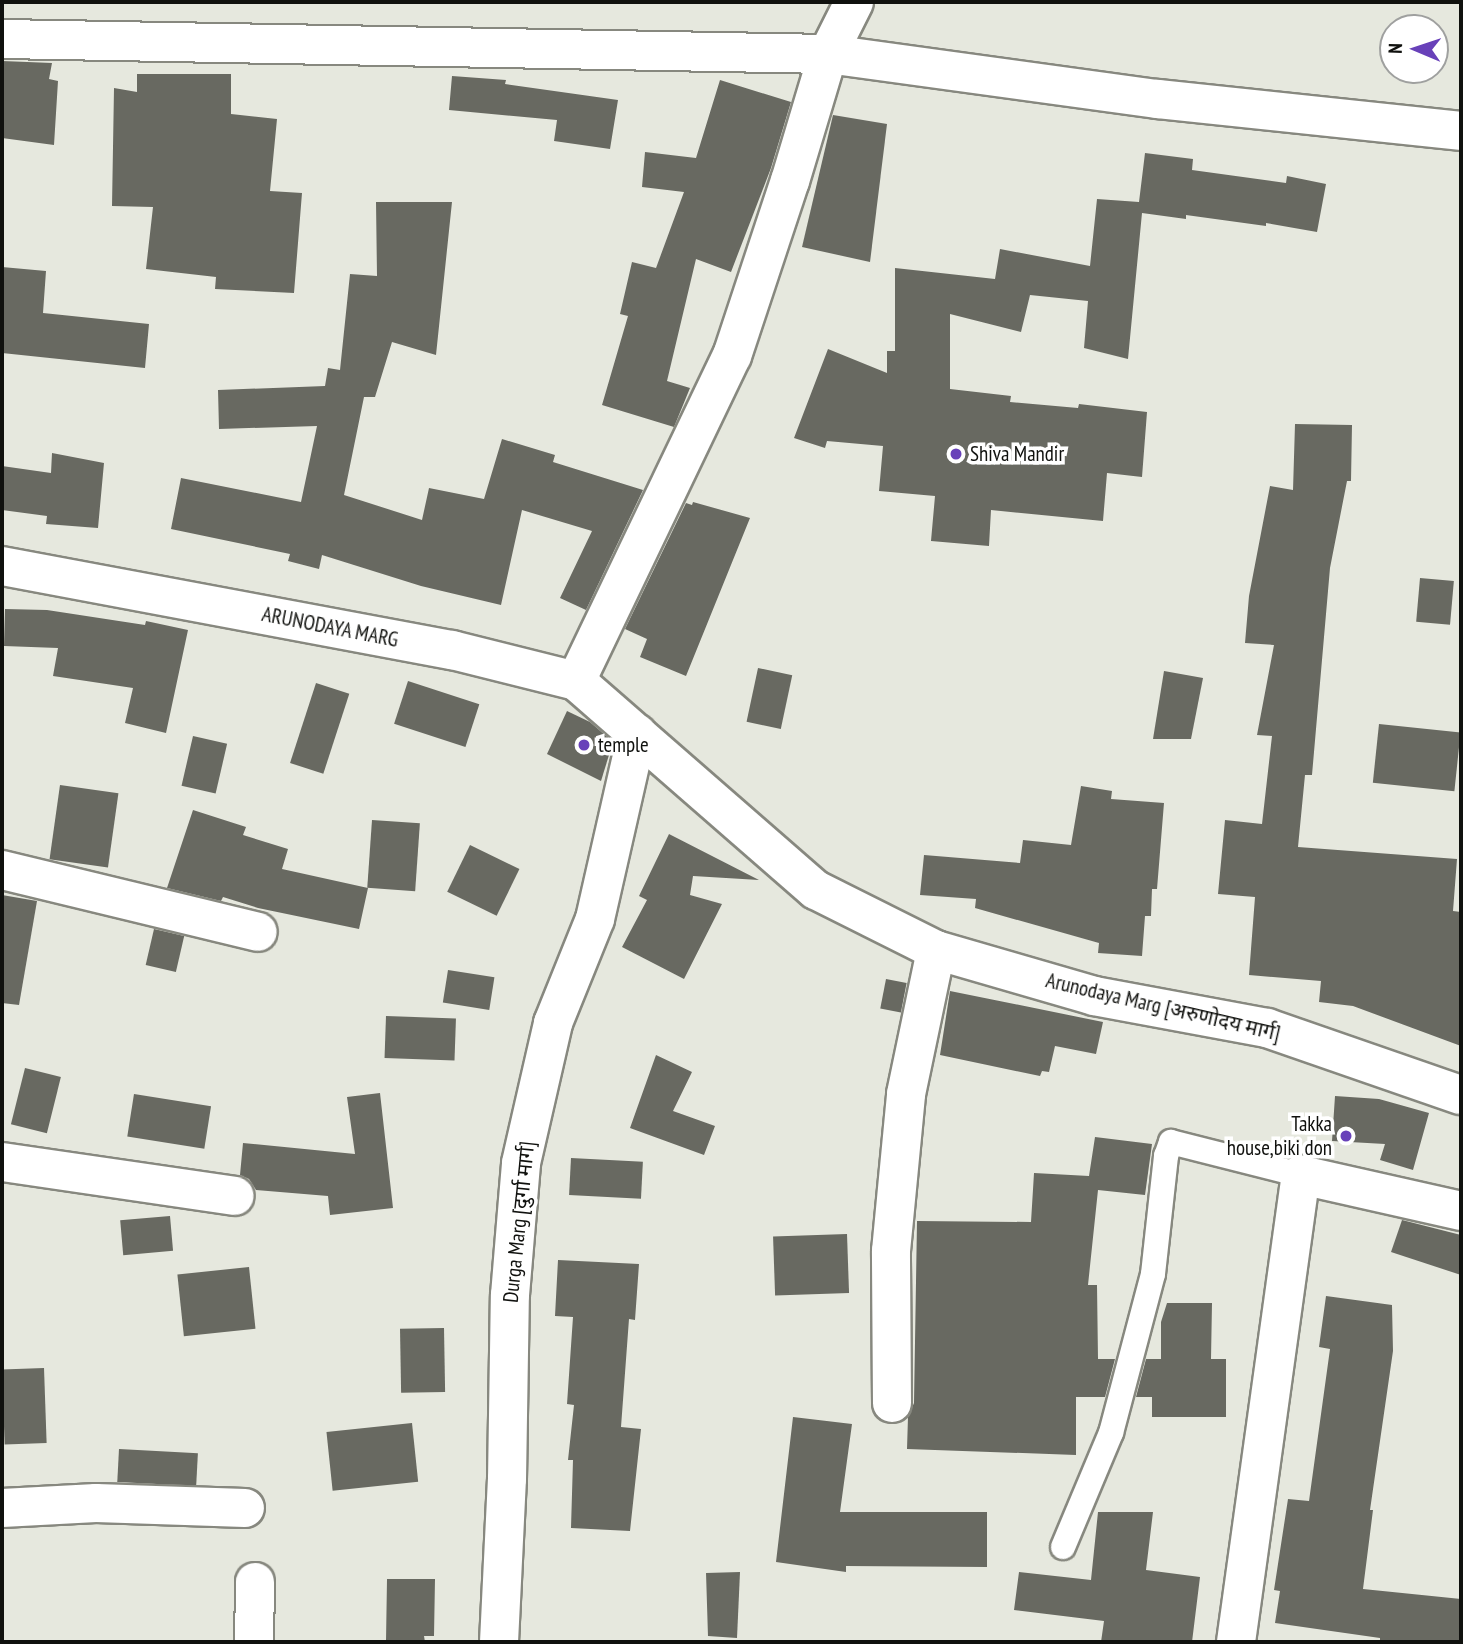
<!DOCTYPE html>
<html>
<head>
<meta charset="utf-8">
<style>
	body { margin:0 }
	#map { position:relative; width:1463px; height:1644px; overflow:hidden; background:#e6e8de; font-family:"PT Sans Narrow","Noto Sans Devanagari",sans-serif }
	div>[style] { position:absolute }
	[style*='--x'] { left:calc(var(--x)*1px); top:calc(var(--y)*1px); width:calc(var(--w)*1px); rotate:calc(var(--a)*1deg) }
	.building>* { inset:0; background:#686961; transform-origin:0 0 }
	.roads { filter:drop-shadow(2px 0 #87887f) drop-shadow(-2px 0 #87887f) drop-shadow(0 2px #87887f) drop-shadow(0 -2px #87887f) }
	.lane>* { height:24px; margin:-12px; padding:0 12px; transform-origin:12px; border-radius:12px; background:#fff }
	.street>* { height:38px; margin:-19px; padding:0 19px; transform-origin:19px; border-radius:19px; background:#fff }
	.dots>* { width:19px; height:19px; translate:-50% -50%; box-sizing:border-box; border:4px solid #fff; border-radius:50% }
	span { translate:-50% -50%; white-space:nowrap; text-align:center; line-height:1.15; -webkit-text-stroke:7px #fff; paint-order:stroke }
	.poi-label { font-size:21px; color:#10110e }
	.left { translate:0 -50%; text-align:left }
	.right { translate:-100% -50%; text-align:right }
	.street-label { font-size:21px; color:#10110e }
	.frame { position:absolute; inset:0; border:4px solid #10110e; pointer-events:none }
	.north { position:absolute; left:1379px; top:14px; width:70px; height:70px; box-sizing:border-box; background:#fff; border:2px solid #9fa09f; border-radius:50%; rotate:272deg; font-size:19px; font-weight:700; line-height:28px; text-align:center; color:#10110e }
	.north::after { content:''; display:block; margin:auto; width:24px; height:32px; background:#6841b9; clip-path:polygon(50% 0,100% 100%,50% 72%,0 100%) }
</style>
</head>
<body>
<div id="map">
	<div class="building">
		<i style="clip-path:polygon(2px 61px,52px 63px,49px 79px,58px 81px,54px 145px,2px 138px)"></i>
		<i style="clip-path:polygon(137px 74px,231px 74px,231px 114px,277px 119px,270px 191px,302px 193px,294px 293px,215px 289px,216px 277px,146px 269px,153px 207px,112px 206px,114px 88px,137px 92px)"></i>
		<i style="clip-path:polygon(452px 76px,506px 80px,505px 84px,618px 100px,610px 149px,554px 141px,557px 120px,449px 110px)"></i>
		<i style="clip-path:polygon(720px 80px,791px 102px,771px 168px,731px 272px,696px 259px,667px 381px,690px 388px,674px 427px,602px 405px,628px 316px,620px 314px,632px 262px,656px 268px,684px 192px,642px 187px,645px 152px,696px 158px)"></i>
		<i style="clip-path:polygon(833px 115px,887px 124px,870px 262px,802px 247px)"></i>
		<i style="clip-path:polygon(1145px 153px,1193px 159px,1192px 170px,1286px 183px,1287px 176px,1326px 184px,1317px 232px,1266px 223px,1266px 226px,1186px 215px,1186px 219px,1142px 213px,1128px 359px,1084px 348px,1088px 301px,1030px 295px,1021px 332px,950px 314px,950px 389px,1011px 396px,1010px 402px,1078px 408px,1079px 404px,1147px 412px,1142px 477px,1107px 473px,1103px 521px,991px 510px,989px 546px,931px 541px,935px 496px,879px 491px,883px 446px,827px 441px,825px 448px,794px 438px,828px 349px,887px 373px,887px 351px,895px 351px,895px 268px,995px 279px,1000px 249px,1090px 266px,1097px 199px,1139px 202px)"></i>
		<i style="clip-path:polygon(376px 202px,452px 202px,436px 355px,392px 342px,375px 397px,364px 397px,344px 495px,422px 520px,429px 488px,484px 499px,502px 439px,555px 455px,553px 462px,643px 490px,586px 610px,560px 598px,592px 531px,522px 510px,501px 605px,421px 586px,322px 555px,319px 569px,288px 561px,290px 554px,171px 529px,181px 478px,301px 502px,317px 426px,219px 429px,218px 390px,325px 386px,328px 368px,340px 370px,350px 274px,377px 276px)"></i>
		<i style="clip-path:polygon(2px 267px,46px 271px,43px 313px,149px 324px,145px 368px,2px 353px)"></i>
		<i style="clip-path:polygon(1295px 424px,1352px 425px,1351px 481px,1347px 481px,1330px 568px,1312px 775px,1305px 775px,1298px 847px,1457px 859px,1453px 911px,1461px 912px,1461px 1046px,1353px 1006px,1319px 1002px,1321px 981px,1249px 975px,1255px 897px,1218px 894px,1225px 820px,1262px 824px,1272px 736px,1257px 735px,1274px 645px,1245px 643px,1249px 596px,1270px 486px,1293px 490px)"></i>
		<i style="clip-path:polygon(52px 453px,104px 463px,98px 528px,46px 524px,47px 516px,2px 510px,2px 466px,51px 473px)"></i>
		<i style="clip-path:polygon(693px 502px,750px 518px,686px 676px,640px 657px,647px 639px,625px 629px,686px 503px,692px 505px)"></i>
		<i style="left:1420px;top:578px;width:34px;height:44px;rotate:5deg"></i>
		<i style="clip-path:polygon(5px 609px,47px 610px,145px 625px,146px 621px,188px 630px,166px 733px,125px 723px,133px 688px,53px 676px,58px 648px,4px 646px)"></i>
		<i style="left:758px;top:668px;width:35px;height:55px;rotate:12deg"></i>
		<i style="clip-path:polygon(1164px 671px,1203px 678px,1191px 739px,1153px 739px)"></i>
		<i style="left:408px;top:681px;width:75px;height:45px;rotate:18deg"></i>
		<i style="left:316px;top:683px;width:35px;height:84px;rotate:18deg"></i>
		<i style="clip-path:polygon(567px 711px,590px 722px,613px 742px,601px 781px,547px 754px)"></i>
		<i style="left:1379px;top:724px;width:82px;height:59px;rotate:6deg"></i>
		<i style="left:193px;top:736px;width:35px;height:51px;rotate:13deg"></i>
		<i style="left:60px;top:785px;width:59px;height:75px;rotate:8deg"></i>
		<i style="clip-path:polygon(1081px 786px,1112px 791px,1111px 799px,1164px 803px,1157px 889px,1152px 889px,1151px 916px,1145px 916px,1142px 956px,1098px 953px,1099px 943px,975px 908px,976px 899px,920px 895px,924px 855px,1020px 863px,1023px 840px,1071px 845px)"></i>
		<i style="clip-path:polygon(193px 810px,246px 827px,243px 835px,288px 849px,282px 869px,368px 888px,359px 929px,258px 908px,223px 897px,221px 901px,167px 888px)"></i>
		<i style="left:372px;top:820px;width:48px;height:68px;rotate:4deg"></i>
		<i style="clip-path:polygon(669px 834px,759px 880px,693px 876px,690px 895px,722px 904px,684px 979px,622px 947px,647px 900px,639px 896px)"></i>
		<i style="left:470px;top:845px;width:55px;height:52px;rotate:26deg"></i>
		<i style="clip-path:polygon(2px 895px,37px 901px,19px 1005px,2px 1003px)"></i>
		<i style="left:154px;top:929px;width:31px;height:37px;rotate:13deg"></i>
		<i style="left:448px;top:970px;width:47px;height:33px;rotate:9deg"></i>
		<i style="left:886px;top:979px;width:21px;height:30px;rotate:11deg"></i>
		<i style="clip-path:polygon(950px 991px,1103px 1022px,1096px 1054px,1055px 1046px,1049px 1072px,1042px 1071px,1040px 1076px,940px 1055px)"></i>
		<i style="left:386px;top:1016px;width:70px;height:42px;rotate:2deg"></i>
		<i style="clip-path:polygon(656px 1055px,692px 1072px,673px 1111px,715px 1126px,704px 1155px,630px 1128px)"></i>
		<i style="left:25px;top:1068px;width:37px;height:58px;rotate:14deg"></i>
		<i style="clip-path:polygon(380px 1093px,393px 1208px,330px 1215px,328px 1196px,256px 1190px,249px 1179px,240px 1175px,243px 1143px,355px 1154px,347px 1097px)"></i>
		<i style="left:134px;top:1094px;width:78px;height:43px;rotate:9deg"></i>
		<i style="clip-path:polygon(1335px 1096px,1379px 1099px,1429px 1113px,1413px 1170px,1380px 1160px,1385px 1144px,1332px 1141px)"></i>
		<i style="clip-path:polygon(1095px 1137px,1152px 1144px,1145px 1195px,1098px 1190px,1088px 1285px,1097px 1285px,1098px 1359px,1115px 1359px,1105px 1397px,1076px 1397px,1076px 1455px,907px 1449px,908px 1417px,914px 1403px,917px 1221px,1031px 1222px,1034px 1173px,1089px 1176px)"></i>
		<i style="left:571px;top:1158px;width:72px;height:37px;rotate:3deg"></i>
		<i style="left:170px;top:1216px;width:35px;height:50px;rotate:85deg"></i>
		<i style="clip-path:polygon(1402px 1220px,1461px 1235px,1461px 1275px,1391px 1252px)"></i>
		<i style="left:847px;top:1234px;width:59px;height:74px;rotate:88deg"></i>
		<i style="clip-path:polygon(558px 1260px,639px 1264px,635px 1320px,629px 1319px,621px 1427px,641px 1429px,630px 1531px,571px 1528px,573px 1460px,568px 1460px,574px 1405px,567px 1404px,573px 1317px,555px 1316px)"></i>
		<i style="left:249px;top:1267px;width:62px;height:72px;rotate:84deg"></i>
		<i style="clip-path:polygon(1326px 1296px,1392px 1305px,1393px 1351px,1370px 1510px,1373px 1510px,1363px 1589px,1461px 1599px,1461px 1642px,1380px 1642px,1380px 1638px,1275px 1623px,1280px 1591px,1274px 1590px,1288px 1499px,1309px 1501px,1330px 1349px,1319px 1347px)"></i>
		<i style="clip-path:polygon(1167px 1303px,1212px 1303px,1211px 1359px,1226px 1359px,1226px 1417px,1152px 1417px,1152px 1397px,1136px 1397px,1146px 1359px,1161px 1359px,1161px 1322px)"></i>
		<i style="left:444px;top:1328px;width:64px;height:44px;rotate:89deg"></i>
		<i style="left:44px;top:1368px;width:75px;height:42px;rotate:88deg"></i>
		<i style="clip-path:polygon(793px 1417px,852px 1424px,840px 1512px,987px 1512px,987px 1567px,846px 1566px,846px 1572px,776px 1562px)"></i>
		<i style="left:412px;top:1423px;width:59px;height:86px;rotate:84deg"></i>
		<i style="left:119px;top:1449px;width:79px;height:33px;rotate:3deg"></i>
		<i style="clip-path:polygon(1098px 1512px,1153px 1512px,1146px 1570px,1200px 1577px,1192px 1642px,1101px 1642px,1104px 1621px,1014px 1610px,1019px 1572px,1091px 1580px)"></i>
		<i style="clip-path:polygon(740px 1572px,737px 1638px,708px 1636px,706px 1573px)"></i>
		<i style="clip-path:polygon(387px 1579px,435px 1579px,434px 1636px,424px 1636px,425px 1642px,386px 1641px)"></i>
	</div>
	<div class="roads">
		<div class="lane">
			<i style="--x:1063;--y:1547;--w:124;--a:-67.2"></i>
			<i style="--x:1111;--y:1433;--w:164;--a:-75.2"></i>
			<i style="--x:1153;--y:1274;--w:119;--a:-83.7"></i>
			<i style="--x:1166;--y:1156;--w:15;--a:-70"></i>
			<i style="--x:1171;--y:1142;--w:134;--a:14.2"></i>
		</div>
		<div class="street">
			<i style="--x:2;--y:39;--w:826;--a:1.04"></i>
			<i style="--x:828;--y:54;--w:333;--a:7.8"></i>
			<i style="--x:1158;--y:99;--w:305;--a:6"></i>
			<i style="--x:2;--y:566;--w:458;--a:10.6"></i>
			<i style="--x:452;--y:650;--w:128;--a:14"></i>
			<i style="--x:576;--y:681;--w:318;--a:41.1"></i>
			<i style="--x:816;--y:890;--w:134;--a:26.6"></i>
			<i style="--x:936;--y:950;--w:165;--a:16.2"></i>
			<i style="--x:1094;--y:996;--w:176;--a:10.5"></i>
			<i style="--x:1267;--y:1028;--w:205;--a:19.1"></i>
			<i style="--x:576;--y:681;--w:361;--a:-64.4"></i>
			<i style="--x:732;--y:356;--w:184;--a:-71.7"></i>
			<i style="--x:790;--y:181;--w:133;--a:-73.3"></i>
			<i style="--x:828;--y:54;--w:58;--a:-63.4"></i>
			<i style="--x:2;--y:870;--w:263;--a:13.6"></i>
			<i style="--x:2;--y:1162;--w:235;--a:8.3"></i>
			<i style="--x:892;--y:1403;--w:152;--a:-90.4"></i>
			<i style="--x:891;--y:1251;--w:158;--a:-84.5"></i>
			<i style="--x:906;--y:1094;--w:147;--a:-78.2"></i>
			<i style="--x:2;--y:1508;--w:94;--a:-3"></i>
			<i style="--x:96;--y:1503;--w:149;--a:1.9"></i>
			<i style="--x:254;--y:1642;--w:60;--a:-89"></i>
			<i style="--x:499;--y:1642;--w:163;--a:-87.2"></i>
			<i style="--x:507;--y:1479;--w:184;--a:-89.1"></i>
			<i style="--x:510;--y:1295;--w:132;--a:-85.2"></i>
			<i style="--x:521;--y:1163;--w:144;--a:-77.1"></i>
			<i style="--x:553;--y:1023;--w:112;--a:-68"></i>
			<i style="--x:595;--y:919;--w:190;--a:-77.2"></i>
			<i style="--x:1236;--y:1642;--w:472;--a:-82.1"></i>
			<i style="--x:1301;--y:1175;--w:164;--a:12.7"></i>
		</div>
	</div>
	<div class="dots">
		<i style="left:956px;top:454px;background:#6841b9"></i>
		<i style="left:584px;top:745px;background:#6841b9"></i>
		<i style="left:1346px;top:1136px;background:#6841b9"></i>
	</div>
	<div class="poi-label">
		<span class="left" style="left:970px;top:454px">Shiva Mandir</span>
		<span class="left" style="left:598px;top:745px">temple</span>
		<span class="right" style="left:1332px;top:1136px">Takka<br>house,biki don</span>
	</div>
	<div class="street-label">
		<span style="left:330px;top:627px;rotate:11deg">ARUNODAYA MARG</span>
		<span style="left:1163px;top:1007px;rotate:13deg">Arunodaya Marg [अरुणोदय मार्ग]</span>
		<span style="left:519px;top:1222px;rotate:-84deg">Durga Marg [दुर्गा मार्ग]</span>
	</div>
	<div class="frame"></div>
	<div class="north">N</div>
</div>
</body>
</html>
